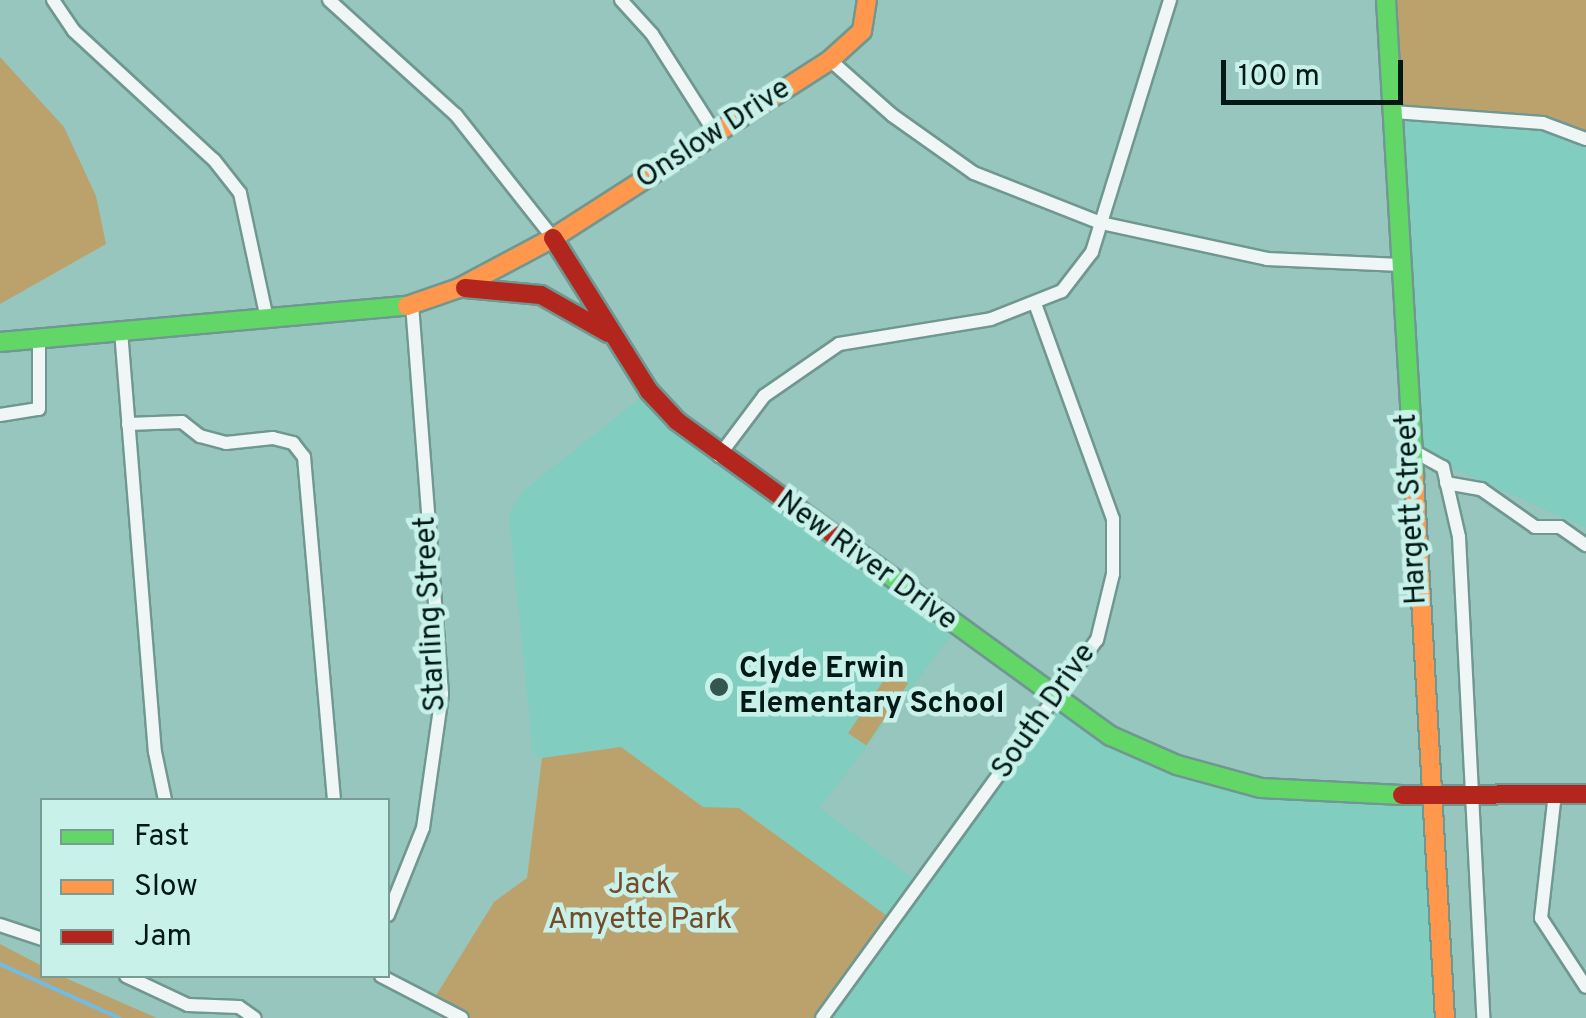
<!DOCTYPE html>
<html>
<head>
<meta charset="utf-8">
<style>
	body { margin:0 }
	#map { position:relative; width:1586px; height:1018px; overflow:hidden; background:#96c6bd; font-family:Overpass,sans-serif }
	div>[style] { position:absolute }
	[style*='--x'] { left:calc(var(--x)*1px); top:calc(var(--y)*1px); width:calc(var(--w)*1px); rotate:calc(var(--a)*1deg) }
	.built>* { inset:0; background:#81cdc0 }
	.green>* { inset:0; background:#bba26d; transform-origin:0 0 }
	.stream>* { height:4px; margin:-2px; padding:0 2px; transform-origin:2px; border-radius:2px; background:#72bce4 }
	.roads { filter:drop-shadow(2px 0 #709790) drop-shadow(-2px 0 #709790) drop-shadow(0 2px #709790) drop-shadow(0 -2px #709790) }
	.street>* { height:12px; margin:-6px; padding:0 6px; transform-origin:6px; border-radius:6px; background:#eff6f5 }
	.fast>* { height:18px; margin:-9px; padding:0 9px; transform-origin:9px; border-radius:9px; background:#63d668 }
	.slow>* { height:18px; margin:-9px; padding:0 9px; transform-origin:9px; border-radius:9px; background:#ff974d }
	.jam>* { height:18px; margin:-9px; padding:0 9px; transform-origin:9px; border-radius:9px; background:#b3261e }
	.dots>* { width:28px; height:28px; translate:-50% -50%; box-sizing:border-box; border:5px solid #c8f1e9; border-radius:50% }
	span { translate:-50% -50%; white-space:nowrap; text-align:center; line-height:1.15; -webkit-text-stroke:9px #c8f1e9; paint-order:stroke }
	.street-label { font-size:30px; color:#001915 }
	.poi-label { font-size:30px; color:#001915; font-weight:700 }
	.left { translate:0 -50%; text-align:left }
	.park-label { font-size:30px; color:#734d2a }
	.legend { position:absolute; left:40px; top:798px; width:350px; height:180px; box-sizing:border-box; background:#c8f1e9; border:2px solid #789b94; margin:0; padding:12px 18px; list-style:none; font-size:30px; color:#001915 }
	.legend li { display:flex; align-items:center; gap:20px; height:50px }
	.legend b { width:50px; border:2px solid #789b94 }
	.scale { position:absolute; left:1221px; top:60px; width:182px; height:45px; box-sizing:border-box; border:5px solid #001915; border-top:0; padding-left:12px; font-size:30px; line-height:35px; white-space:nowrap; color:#001915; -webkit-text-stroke:8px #c8f1e9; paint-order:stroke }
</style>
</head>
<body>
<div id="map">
	<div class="built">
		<i style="clip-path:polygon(1394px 112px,1494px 118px,1586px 139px,1586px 528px,1410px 449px)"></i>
		<i style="clip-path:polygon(649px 391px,957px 628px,820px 808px,920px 884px,1057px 700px,1111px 736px,1238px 784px,1428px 795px,1445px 1018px,822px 1018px,739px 808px,704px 808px,621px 747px,542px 758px,533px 753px,509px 514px,523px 491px)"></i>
	</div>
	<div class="green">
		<i style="clip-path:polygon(1386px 0,1586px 0,1586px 139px,1570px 132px,1394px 112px)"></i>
		<i style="clip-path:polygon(0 57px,64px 127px,96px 196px,106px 244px,0 304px)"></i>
		<i style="left:890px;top:671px;width:22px;height:75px;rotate:34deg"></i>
		<i style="clip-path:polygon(621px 747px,703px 807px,739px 808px,894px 921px,822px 1018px,462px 1018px,432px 1002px,494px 902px,527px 878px,542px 758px)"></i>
		<i style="clip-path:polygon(0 944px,42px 966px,42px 976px,61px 976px,157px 1018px,0 1018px)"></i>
	</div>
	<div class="stream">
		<i style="--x:0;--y:964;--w:131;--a:24.4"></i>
	</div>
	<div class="roads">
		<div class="street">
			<i style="--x:53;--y:0;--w:37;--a:56"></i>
			<i style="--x:74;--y:31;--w:190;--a:42.7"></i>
			<i style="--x:214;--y:160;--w:42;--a:51.8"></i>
			<i style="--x:240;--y:193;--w:129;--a:77.9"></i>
			<i style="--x:329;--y:0;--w:171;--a:42.2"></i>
			<i style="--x:456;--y:115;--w:157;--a:51.7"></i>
			<i style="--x:621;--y:0;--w:46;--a:47.6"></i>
			<i style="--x:652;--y:34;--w:117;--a:57.5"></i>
			<i style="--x:830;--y:60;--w:83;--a:41.6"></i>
			<i style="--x:892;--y:115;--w:100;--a:35.3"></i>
			<i style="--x:974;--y:173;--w:136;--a:21.5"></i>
			<i style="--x:1101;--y:223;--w:170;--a:12.2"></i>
			<i style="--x:1267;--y:259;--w:134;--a:2.6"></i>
			<i style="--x:1394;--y:112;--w:149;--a:4.2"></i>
			<i style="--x:1543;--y:123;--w:46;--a:20.4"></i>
			<i style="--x:121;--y:331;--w:422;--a:85.4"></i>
			<i style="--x:155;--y:752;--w:49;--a:78.2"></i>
			<i style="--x:0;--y:415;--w:39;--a:-9"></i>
			<i style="--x:39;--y:409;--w:70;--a:-90"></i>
			<i style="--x:128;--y:424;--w:54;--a:-2.1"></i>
			<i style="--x:182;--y:422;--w:23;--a:38"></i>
			<i style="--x:200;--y:436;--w:27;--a:15"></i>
			<i style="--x:226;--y:443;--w:47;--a:-6.1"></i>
			<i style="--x:273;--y:438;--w:21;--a:14"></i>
			<i style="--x:293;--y:443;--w:18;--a:52"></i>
			<i style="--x:304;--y:457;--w:344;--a:85"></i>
			<i style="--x:1410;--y:449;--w:38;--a:29"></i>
			<i style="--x:1443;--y:467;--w:72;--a:77.1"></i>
			<i style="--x:1459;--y:537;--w:482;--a:87.1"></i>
			<i style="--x:719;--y:456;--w:75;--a:-53.1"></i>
			<i style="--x:764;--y:396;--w:91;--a:-34.7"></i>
			<i style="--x:839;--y:344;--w:154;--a:-9.3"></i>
			<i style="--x:991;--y:319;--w:76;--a:-21.5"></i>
			<i style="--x:1062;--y:291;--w:49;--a:-52.4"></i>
			<i style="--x:1092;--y:252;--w:264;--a:-72.8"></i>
			<i style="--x:1446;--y:483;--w:36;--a:10"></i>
			<i style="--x:1481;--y:489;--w:66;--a:35.1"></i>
			<i style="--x:1535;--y:527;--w:25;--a:0"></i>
			<i style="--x:1560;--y:527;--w:32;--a:35"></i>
			<i style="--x:1555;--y:793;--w:126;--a:96.4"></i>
			<i style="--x:1541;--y:918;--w:82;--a:56.9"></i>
			<i style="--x:388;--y:915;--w:94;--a:-68.1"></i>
			<i style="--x:423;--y:828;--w:135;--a:-81.9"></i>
			<i style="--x:442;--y:694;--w:389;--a:-94.4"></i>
			<i style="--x:0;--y:925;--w:44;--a:18.4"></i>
			<i style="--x:126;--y:976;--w:68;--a:25.1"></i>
			<i style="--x:188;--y:1005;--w:51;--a:2.2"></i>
			<i style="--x:239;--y:1007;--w:19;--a:35"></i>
			<i style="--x:381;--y:976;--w:91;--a:27.4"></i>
			<i style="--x:822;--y:1018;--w:467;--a:-54"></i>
			<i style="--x:1097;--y:640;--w:68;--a:-76.4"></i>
			<i style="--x:1113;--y:574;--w:55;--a:-90"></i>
			<i style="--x:1113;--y:519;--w:226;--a:-109.9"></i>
		</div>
		<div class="fast">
			<i style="--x:1386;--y:0;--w:477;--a:86.6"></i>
			<i style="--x:0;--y:342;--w:409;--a:-5.1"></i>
			<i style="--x:838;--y:538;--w:337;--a:36"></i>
			<i style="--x:1111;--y:736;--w:72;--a:23.7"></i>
			<i style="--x:1177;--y:765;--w:87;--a:15.3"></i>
			<i style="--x:1261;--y:788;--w:141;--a:2.8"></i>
		</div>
		<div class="slow">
			<i style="--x:407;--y:306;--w:55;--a:-19.1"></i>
			<i style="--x:459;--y:288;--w:106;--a:-28"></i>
			<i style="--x:553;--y:238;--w:329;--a:-32.7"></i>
			<i style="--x:830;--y:60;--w:43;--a:-42.2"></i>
			<i style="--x:862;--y:31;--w:31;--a:-81"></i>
			<i style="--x:1414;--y:476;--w:543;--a:86.73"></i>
		</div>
		<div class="jam">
			<i style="--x:553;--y:238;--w:181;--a:57.9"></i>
			<i style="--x:649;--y:391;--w:41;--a:47"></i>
			<i style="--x:677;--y:421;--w:199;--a:36"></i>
			<i style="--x:465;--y:288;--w:76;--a:5.3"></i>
			<i style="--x:541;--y:295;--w:77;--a:29.6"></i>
			<i style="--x:1402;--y:795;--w:184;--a:-0.3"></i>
		</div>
	</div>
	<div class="dots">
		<i style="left:719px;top:687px;background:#345650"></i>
	</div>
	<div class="street-label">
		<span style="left:714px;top:135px;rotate:-33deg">Onslow Drive</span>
		<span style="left:1413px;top:509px;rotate:-93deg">Hargett Street</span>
		<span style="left:866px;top:562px;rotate:36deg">New River Drive</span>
		<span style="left:432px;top:614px;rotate:-93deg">Starling Street</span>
		<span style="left:1045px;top:712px;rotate:-55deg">South Drive</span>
	</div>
	<div class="poi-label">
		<span class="left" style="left:739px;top:687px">Clyde Erwin<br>Elementary School</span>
	</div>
	<div class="park-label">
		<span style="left:640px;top:903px">Jack<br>Amyette Park</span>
	</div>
	<ul class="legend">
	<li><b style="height:12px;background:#63d668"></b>Fast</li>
	<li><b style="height:12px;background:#ff974d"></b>Slow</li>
	<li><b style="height:12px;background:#b3261e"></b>Jam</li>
	</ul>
	<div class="scale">100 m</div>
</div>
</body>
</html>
